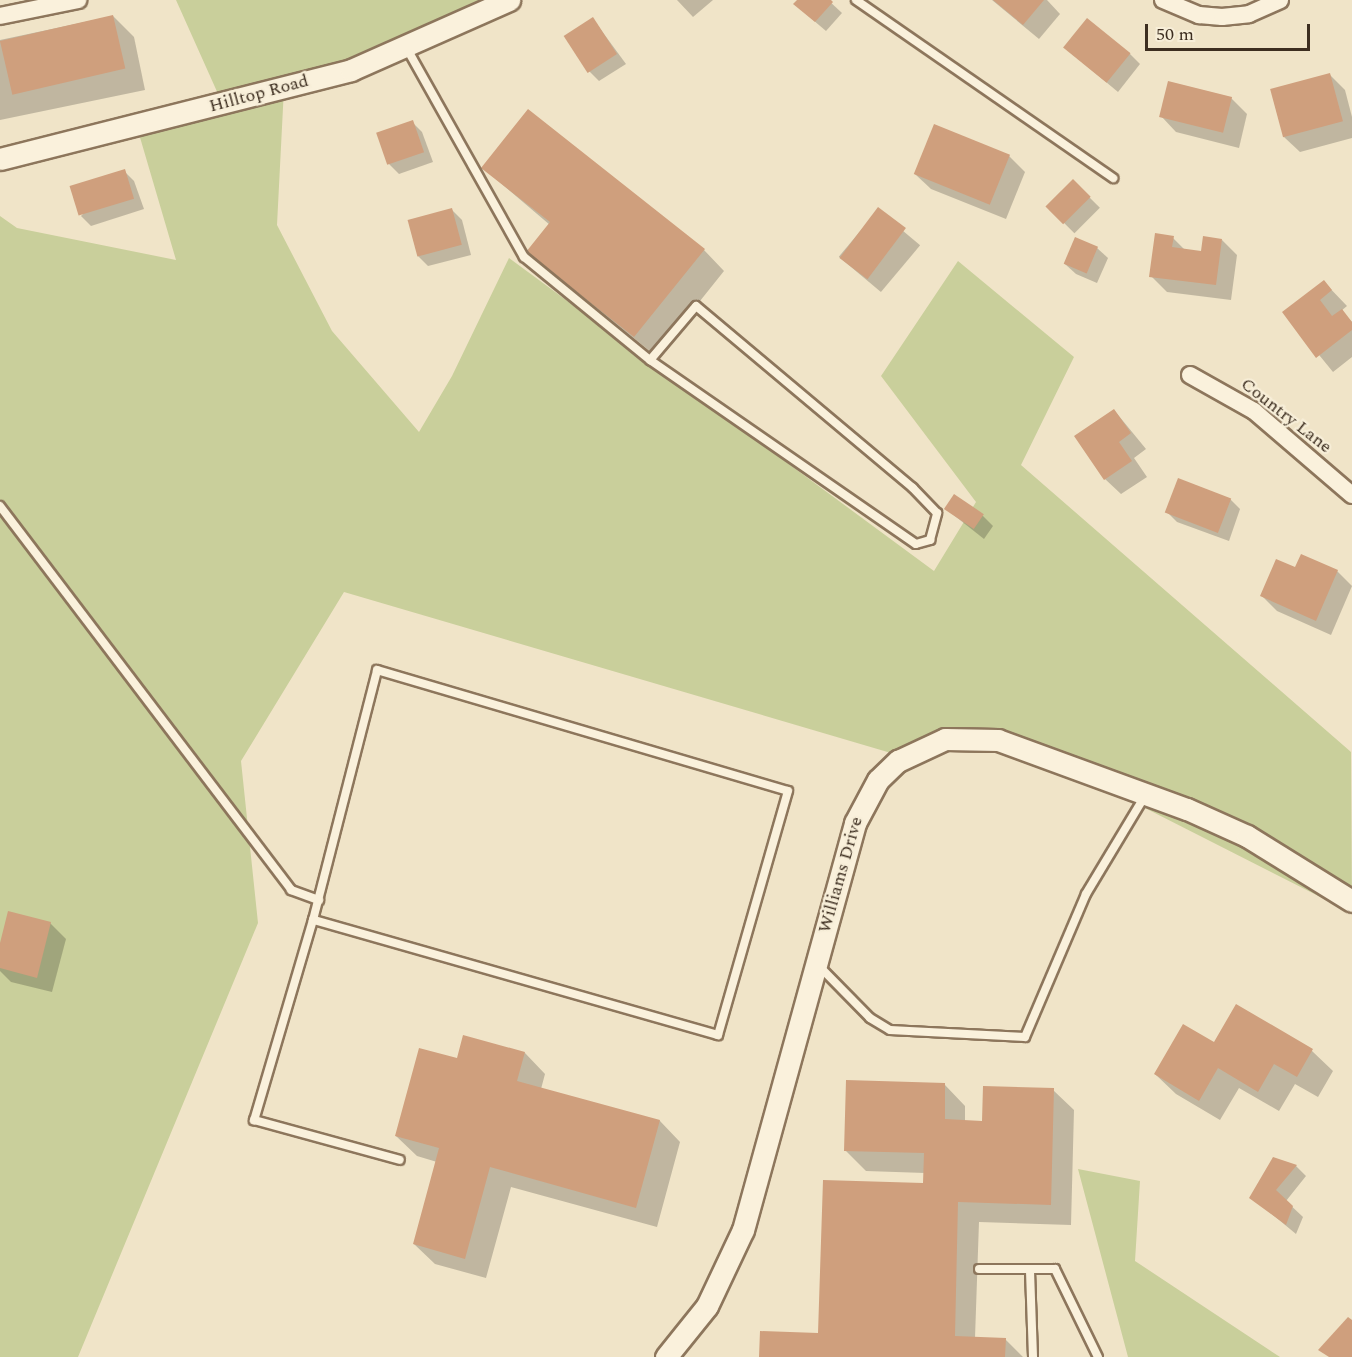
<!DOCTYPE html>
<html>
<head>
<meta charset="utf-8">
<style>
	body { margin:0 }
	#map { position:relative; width:1352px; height:1357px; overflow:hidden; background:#f0e4c8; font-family:Spectral,serif }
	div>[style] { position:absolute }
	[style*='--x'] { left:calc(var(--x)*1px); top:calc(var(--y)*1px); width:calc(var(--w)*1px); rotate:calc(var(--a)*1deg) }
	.green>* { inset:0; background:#c9cf9b }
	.shadow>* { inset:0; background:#0003; transform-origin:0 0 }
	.building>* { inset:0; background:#cf9f7d; transform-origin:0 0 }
	.roads { filter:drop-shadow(2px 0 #8d765c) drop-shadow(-2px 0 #8d765c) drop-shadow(0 2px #8d765c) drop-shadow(0 -2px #8d765c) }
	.service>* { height:8px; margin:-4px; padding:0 4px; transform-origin:4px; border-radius:4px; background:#faf1dc }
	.minor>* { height:16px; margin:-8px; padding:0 8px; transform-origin:8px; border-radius:8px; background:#faf1dc }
	.tertiary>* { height:21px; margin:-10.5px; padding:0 10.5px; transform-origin:10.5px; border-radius:10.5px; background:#faf1dc }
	span { translate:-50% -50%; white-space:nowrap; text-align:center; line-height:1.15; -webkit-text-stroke:4.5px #f7eed8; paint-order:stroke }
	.street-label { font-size:18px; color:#3d2e20 }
	.scale { position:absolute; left:1145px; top:24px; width:165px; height:27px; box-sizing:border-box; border:3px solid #3d2e20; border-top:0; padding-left:8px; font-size:18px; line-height:21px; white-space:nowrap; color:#3d2e20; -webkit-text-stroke:4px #f7eed8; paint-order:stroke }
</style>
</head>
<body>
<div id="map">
	<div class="green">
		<i style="clip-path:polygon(176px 0,480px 0,284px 88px,277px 225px,332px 331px,419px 432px,452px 376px,509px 258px,934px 571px,976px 502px,881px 376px,958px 261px,1074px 357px,1021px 465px,1351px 752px,1352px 913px,1015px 742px,891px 753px,344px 592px,241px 761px,258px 923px,78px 1357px,0 1357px,0 216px,17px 228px,176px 260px,139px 134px,223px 105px)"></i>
		<i style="clip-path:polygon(1078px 1169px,1140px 1181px,1135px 1261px,1280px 1357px,1128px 1357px)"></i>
	</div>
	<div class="shadow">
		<i style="clip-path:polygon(677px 0,713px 0,693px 17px)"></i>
		<i style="clip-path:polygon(799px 0,828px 0,842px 13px,826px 31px,806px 14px)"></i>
		<i style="clip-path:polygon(992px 0,1047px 0,1060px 14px,1039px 39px)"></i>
		<i style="clip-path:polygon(113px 16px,134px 37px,145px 90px,0 120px,0 40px)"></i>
		<i style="clip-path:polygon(593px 19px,626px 64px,599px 81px,589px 71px)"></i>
		<i style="clip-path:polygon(1065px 48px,1130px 54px,1140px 64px,1118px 92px)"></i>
		<i style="clip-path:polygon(1329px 74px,1345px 90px,1352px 117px,1352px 138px,1300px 152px,1284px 137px)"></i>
		<i style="clip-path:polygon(1231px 98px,1247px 114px,1239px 148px,1176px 132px,1161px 116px)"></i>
		<i style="clip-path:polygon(412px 122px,422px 132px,433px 162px,399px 174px,389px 164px)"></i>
		<i style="clip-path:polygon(1009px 156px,1025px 172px,1006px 219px,931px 189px,915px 174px)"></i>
		<i style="clip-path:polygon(483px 168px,704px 250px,724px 271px,656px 356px,528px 252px,550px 225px)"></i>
		<i style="clip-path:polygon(124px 171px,134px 181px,144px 209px,91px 226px,81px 216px)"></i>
		<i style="left:1073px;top:181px;width:38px;height:36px;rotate:45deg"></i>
		<i style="clip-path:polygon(452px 210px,462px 220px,471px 255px,428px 266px,418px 256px)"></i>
		<i style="left:878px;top:210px;width:55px;height:61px;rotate:40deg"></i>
		<i style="clip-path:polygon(1173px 238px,1186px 251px,1202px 253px,1222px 240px,1237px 255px,1231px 300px,1167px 292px,1151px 276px)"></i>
		<i style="clip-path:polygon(1097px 248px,1108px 258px,1097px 283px,1076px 274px,1065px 264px)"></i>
		<i style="clip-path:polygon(1324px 282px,1347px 306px,1341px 311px,1352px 322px,1352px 357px,1333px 372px,1284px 312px)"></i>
		<i style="clip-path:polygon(1114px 410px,1146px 449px,1134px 458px,1147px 477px,1121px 494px,1105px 479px)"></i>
		<i style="clip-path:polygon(1230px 499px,1240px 509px,1229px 541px,1177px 522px,1167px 512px)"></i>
		<i style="clip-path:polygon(946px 509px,983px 516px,993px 526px,984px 539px)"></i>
		<i style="clip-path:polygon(1296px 569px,1337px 571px,1352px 586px,1331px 635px,1277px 611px,1262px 596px)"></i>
		<i style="clip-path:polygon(50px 923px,66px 939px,52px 992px,11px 982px,0 971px,0 950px)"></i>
		<i style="clip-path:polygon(1214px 1044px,1312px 1051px,1333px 1071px,1318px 1097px,1295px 1084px,1279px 1111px,1239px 1088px,1220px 1120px,1176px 1094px,1155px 1074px)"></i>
		<i style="clip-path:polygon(525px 1053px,545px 1074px,541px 1089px,660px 1121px,680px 1142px,657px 1227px,511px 1187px,486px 1278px,435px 1264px,414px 1244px,437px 1162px,417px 1156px,396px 1136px,458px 1060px)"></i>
		<i style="clip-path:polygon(945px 1085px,965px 1106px,965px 1122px,984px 1122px,1053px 1090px,1074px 1110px,1071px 1225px,979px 1222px,975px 1338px,1005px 1339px,1023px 1357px,761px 1357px,820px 1335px,925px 1185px,925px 1173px,866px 1171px,845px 1150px)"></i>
		<i style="clip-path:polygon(1274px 1159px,1296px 1166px,1306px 1176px,1286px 1201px,1303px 1217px,1296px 1234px,1251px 1197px)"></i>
	</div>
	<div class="building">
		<i style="clip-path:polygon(797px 0,831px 0,833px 2px,815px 22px,793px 4px)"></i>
		<i style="clip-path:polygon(993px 0,1044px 0,1023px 25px)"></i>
		<i style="left:113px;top:15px;width:55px;height:116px;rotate:77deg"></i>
		<i style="left:593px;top:17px;width:44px;height:35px;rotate:57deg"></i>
		<i style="left:1087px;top:18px;width:56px;height:38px;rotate:39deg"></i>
		<i style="left:1330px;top:73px;width:50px;height:62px;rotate:75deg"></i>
		<i style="left:1168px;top:81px;width:66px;height:37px;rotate:14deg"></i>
		<i style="clip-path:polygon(528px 109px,705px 249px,634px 337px,526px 252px,550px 222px,481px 168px)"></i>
		<i style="left:413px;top:120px;width:34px;height:39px;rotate:71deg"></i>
		<i style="left:934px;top:124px;width:82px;height:54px;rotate:22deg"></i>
		<i style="left:125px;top:169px;width:31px;height:58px;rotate:73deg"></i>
		<i style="left:1073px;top:179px;width:25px;height:39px;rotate:45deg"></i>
		<i style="left:878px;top:207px;width:35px;height:64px;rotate:37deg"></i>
		<i style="left:452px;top:208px;width:38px;height:46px;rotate:75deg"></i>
		<i style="clip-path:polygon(1155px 233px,1174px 236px,1172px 247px,1201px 251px,1203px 236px,1222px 239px,1216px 285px,1149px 277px)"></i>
		<i style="left:1075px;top:237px;width:25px;height:29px;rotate:23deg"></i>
		<i style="clip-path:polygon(1324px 280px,1332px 290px,1320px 300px,1332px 316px,1342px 309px,1352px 322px,1352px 330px,1316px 358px,1282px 312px)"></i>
		<i style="clip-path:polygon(1114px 409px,1131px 433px,1119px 442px,1132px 461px,1104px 480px,1074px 436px)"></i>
		<i style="left:1178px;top:478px;width:57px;height:37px;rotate:21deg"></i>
		<i style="left:954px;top:494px;width:36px;height:18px;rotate:34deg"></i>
		<i style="clip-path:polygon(1301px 554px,1338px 570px,1316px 621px,1260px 596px,1276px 559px,1295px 567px)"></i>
		<i style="clip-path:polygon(8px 911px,51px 922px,37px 978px,0 968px,0 943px)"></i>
		<i style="clip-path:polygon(1236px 1004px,1313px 1049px,1297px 1077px,1274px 1064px,1258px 1092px,1218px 1068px,1199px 1101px,1154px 1074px,1183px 1024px,1214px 1042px)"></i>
		<i style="clip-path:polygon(463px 1035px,525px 1052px,517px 1081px,660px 1120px,636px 1208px,490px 1167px,465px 1259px,413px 1244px,439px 1148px,395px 1136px,419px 1048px,457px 1058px)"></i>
		<i style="clip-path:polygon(846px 1080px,945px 1083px,945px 1119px,982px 1121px,983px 1086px,1054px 1088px,1051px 1205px,958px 1202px,955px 1336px,1006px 1338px,1005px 1357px,759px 1357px,760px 1331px,818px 1333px,823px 1180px,923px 1183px,924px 1153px,844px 1151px)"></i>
		<i style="clip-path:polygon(1273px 1157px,1297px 1165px,1276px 1190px,1293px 1206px,1286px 1225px,1249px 1198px)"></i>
		<i style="clip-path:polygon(1348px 1317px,1352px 1320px,1352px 1357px,1329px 1357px,1318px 1350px)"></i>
	</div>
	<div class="roads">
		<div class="service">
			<i style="--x:856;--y:0;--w:313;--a:34.7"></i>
			<i style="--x:406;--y:47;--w:241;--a:60.7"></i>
			<i style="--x:524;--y:257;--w:163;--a:39.3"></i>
			<i style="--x:650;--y:360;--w:323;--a:34.7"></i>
			<i style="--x:916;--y:544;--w:15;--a:-16"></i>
			<i style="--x:930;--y:540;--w:28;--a:-75"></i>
			<i style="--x:937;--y:513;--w:35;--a:-134"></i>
			<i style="--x:913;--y:488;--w:283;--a:-140"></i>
			<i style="--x:696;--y:306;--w:71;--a:130.4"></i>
			<i style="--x:0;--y:506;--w:482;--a:52.8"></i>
			<i style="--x:291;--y:890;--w:30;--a:20"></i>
			<i style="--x:377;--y:670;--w:428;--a:16.4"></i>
			<i style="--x:788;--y:791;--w:254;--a:106"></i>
			<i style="--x:718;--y:1035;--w:421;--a:-164.1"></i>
			<i style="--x:313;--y:920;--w:258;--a:-75.6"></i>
			<i style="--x:313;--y:920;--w:209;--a:106.4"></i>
			<i style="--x:254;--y:1120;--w:151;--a:15.3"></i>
			<i style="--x:818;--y:965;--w:74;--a:45.5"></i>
			<i style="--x:870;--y:1018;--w:23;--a:31"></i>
			<i style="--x:890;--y:1030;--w:135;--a:3"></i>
			<i style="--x:1025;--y:1037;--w:155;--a:-66.9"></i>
			<i style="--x:1086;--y:894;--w:117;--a:-59"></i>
			<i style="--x:979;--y:1269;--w:76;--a:0"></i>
			<i style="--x:1055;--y:1269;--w:98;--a:64"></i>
			<i style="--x:1030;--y:1271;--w:86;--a:88"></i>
		</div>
		<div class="minor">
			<i style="--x:1163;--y:0;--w:39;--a:23"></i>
			<i style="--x:1199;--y:15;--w:23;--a:5"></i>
			<i style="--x:1222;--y:17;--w:27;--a:-6"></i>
			<i style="--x:1249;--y:14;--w:34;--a:-24"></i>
			<i style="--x:0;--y:16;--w:80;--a:-11.6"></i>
			<i style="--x:1190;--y:375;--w:73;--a:29.4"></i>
			<i style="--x:1254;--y:411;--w:129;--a:40.6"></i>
		</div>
		<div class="tertiary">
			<i style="--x:0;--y:159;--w:362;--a:-14.2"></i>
			<i style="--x:351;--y:70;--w:173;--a:-23.9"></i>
			<i style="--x:666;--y:1357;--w:65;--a:-51.2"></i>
			<i style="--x:707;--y:1306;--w:84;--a:-64.7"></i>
			<i style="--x:743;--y:1230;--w:422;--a:-74.6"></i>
			<i style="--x:855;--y:823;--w:49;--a:-61.9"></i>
			<i style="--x:878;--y:780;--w:28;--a:-44"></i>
			<i style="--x:898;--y:761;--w:52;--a:-25.1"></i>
			<i style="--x:945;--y:739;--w:53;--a:1.1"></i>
			<i style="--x:998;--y:740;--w:201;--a:20.1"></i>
			<i style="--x:1187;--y:809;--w:66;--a:24.2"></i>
			<i style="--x:1247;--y:836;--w:123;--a:31.8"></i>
		</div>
	</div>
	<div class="street-label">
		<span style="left:259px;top:94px;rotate:-15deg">Hilltop Road</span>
		<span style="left:1286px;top:416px;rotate:38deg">Country Lane</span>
		<span style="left:841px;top:875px;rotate:-74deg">Williams Drive</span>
	</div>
	<div class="scale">50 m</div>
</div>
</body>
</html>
